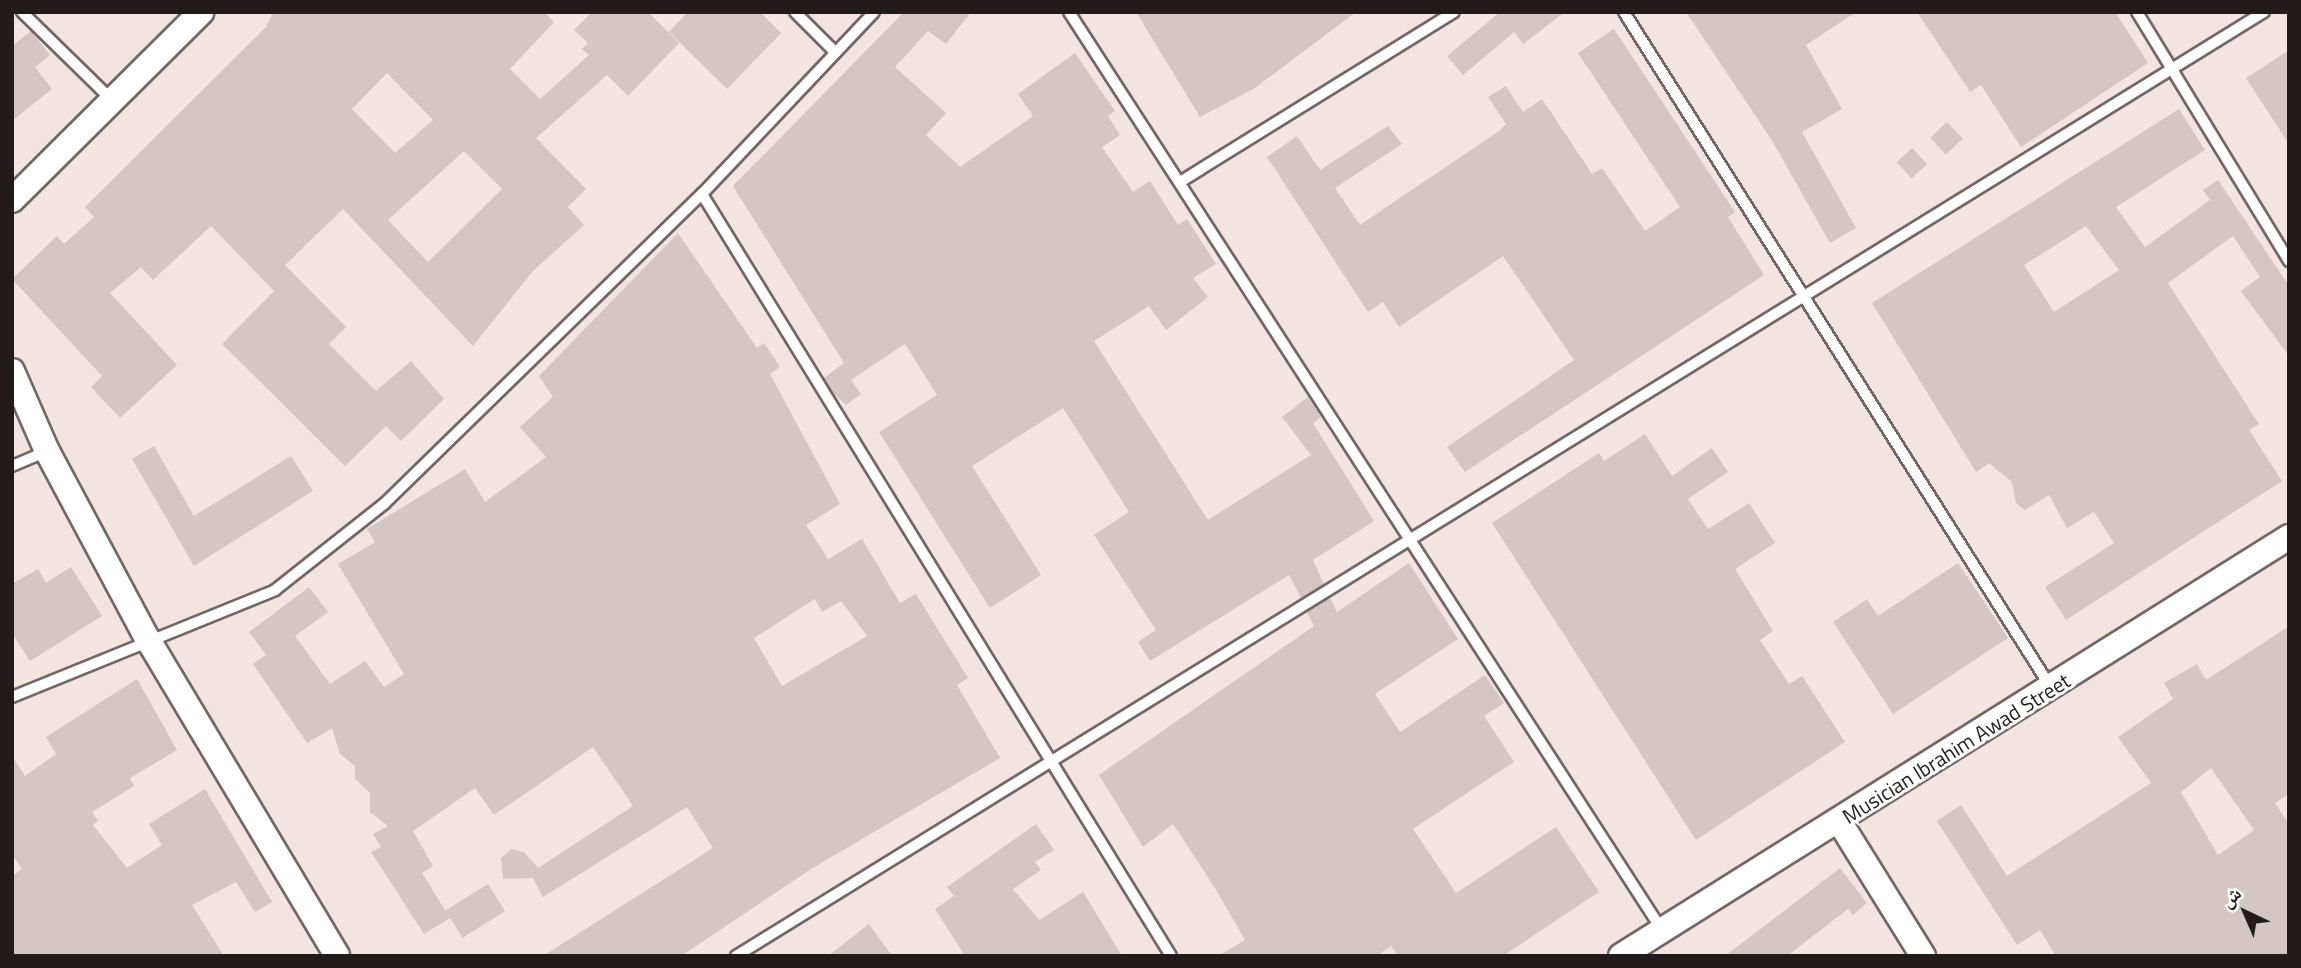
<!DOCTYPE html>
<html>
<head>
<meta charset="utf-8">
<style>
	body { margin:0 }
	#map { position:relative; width:2301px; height:968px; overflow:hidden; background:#f2e4e1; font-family:"Titillium Web","Noto Naskh Arabic",sans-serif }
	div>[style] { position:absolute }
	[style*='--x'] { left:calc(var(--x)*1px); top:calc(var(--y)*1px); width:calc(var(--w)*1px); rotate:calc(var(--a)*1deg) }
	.building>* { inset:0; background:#d3c6c4; transform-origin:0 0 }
	.roads { filter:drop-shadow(2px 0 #736765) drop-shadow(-2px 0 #736765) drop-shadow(0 2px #736765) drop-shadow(0 -2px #736765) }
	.service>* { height:10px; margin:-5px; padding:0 5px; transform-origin:5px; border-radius:5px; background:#fff }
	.tertiary>* { height:24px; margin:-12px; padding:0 12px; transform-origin:12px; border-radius:12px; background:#fff }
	span { translate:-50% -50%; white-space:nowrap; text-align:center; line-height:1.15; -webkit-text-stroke:6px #fff; paint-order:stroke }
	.street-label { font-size:21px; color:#211c1b }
	.frame { position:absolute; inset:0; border:14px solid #211c1b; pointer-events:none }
	.north { position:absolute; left:2210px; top:877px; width:70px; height:70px; -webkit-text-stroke:5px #fff; paint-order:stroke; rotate:316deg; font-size:19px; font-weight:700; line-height:28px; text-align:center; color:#211c1b }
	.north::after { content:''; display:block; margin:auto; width:24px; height:32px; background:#211c1b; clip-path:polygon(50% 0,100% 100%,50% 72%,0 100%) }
</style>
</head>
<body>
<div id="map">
	<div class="building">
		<i style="clip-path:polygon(evenodd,273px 12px,544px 12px,554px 22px,510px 69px,540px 99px,589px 55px,582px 49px,588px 43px,574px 30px,592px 12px,648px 12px,679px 43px,628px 96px,607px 75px,536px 138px,586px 189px,568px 207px,584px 225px,533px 271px,473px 346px,343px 209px,285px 265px,346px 327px,329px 344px,376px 391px,411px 361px,444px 399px,401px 441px,386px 426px,345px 466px,222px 344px,274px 291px,211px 226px,153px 280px,141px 267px,110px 293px,177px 365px,120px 418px,91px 387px,102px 376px,12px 279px,57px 236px,64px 244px,94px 217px,85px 207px,266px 27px,273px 12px,387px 73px,433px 120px,395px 153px,352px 109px,387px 73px,273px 12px,464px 151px,502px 189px,428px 262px,388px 220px,464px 151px)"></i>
		<i style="clip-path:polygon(688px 12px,760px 12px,781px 33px,727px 89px,669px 32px)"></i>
		<i style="clip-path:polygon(904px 12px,971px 12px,946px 44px,928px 31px,895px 67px,946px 113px,926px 135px,960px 167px,1033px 116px,1018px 94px,1075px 53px,1115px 111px,1108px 116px,1120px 135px,1102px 147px,1133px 192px,1150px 181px,1178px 225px,1187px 219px,1216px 264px,1193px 278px,1208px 297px,1166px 330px,1149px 306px,1094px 341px,1208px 520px,1311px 455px,1282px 417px,1308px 397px,1321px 417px,1313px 423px,1374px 521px,1313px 560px,1324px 584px,1301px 598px,1289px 575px,1150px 661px,1138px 642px,1156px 630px,1094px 535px,1129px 512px,1063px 408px,972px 466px,1041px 575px,990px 608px,879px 432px,937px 395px,905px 344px,851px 380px,861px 394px,846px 405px,832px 392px,824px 378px,844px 363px,733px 186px)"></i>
		<i style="clip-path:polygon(1136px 12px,1356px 12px,1255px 88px,1200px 117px)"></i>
		<i style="clip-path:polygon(1500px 12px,1565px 12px,1523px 44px,1514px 32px,1463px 75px,1447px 56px)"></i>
		<i style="clip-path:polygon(1686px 12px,1856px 12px,1806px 45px,1842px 109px,1802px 132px,1856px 228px,1830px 243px,1771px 139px)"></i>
		<i style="clip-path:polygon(1917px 12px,2115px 12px,2148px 63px,2021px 147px,1981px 85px,1970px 92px)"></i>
		<i style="clip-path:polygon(1614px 29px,1735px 212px,1728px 217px,1764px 275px,1465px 472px,1447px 447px,1574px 360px,1503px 256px,1399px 327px,1383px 302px,1368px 312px,1267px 157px,1297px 136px,1320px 170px,1388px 126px,1402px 144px,1335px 188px,1360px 225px,1499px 131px,1506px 124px,1488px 97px,1506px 86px,1523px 112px,1542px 99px,1592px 174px,1602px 168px,1645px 231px,1680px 207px,1578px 53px)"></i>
		<i style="clip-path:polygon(31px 31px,50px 55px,35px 67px,52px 89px,12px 121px,12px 46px)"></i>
		<i style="clip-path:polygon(2289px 50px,2289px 144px,2246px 78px)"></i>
		<i style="clip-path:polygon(evenodd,2179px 109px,2205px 150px,2116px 207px,2145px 247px,2210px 200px,2203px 190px,2218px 180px,2289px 286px,2289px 356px,2241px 291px,2260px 277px,2233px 236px,2168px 283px,2259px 424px,2249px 430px,2282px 481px,2066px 620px,2045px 587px,2114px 543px,2094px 512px,2067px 528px,2049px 495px,2025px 510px,2016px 503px,2012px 482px,1989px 463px,1976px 472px,1872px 303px,2179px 109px,2086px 226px,2119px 270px,2054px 312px,2024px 265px,2086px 226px)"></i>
		<i style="left:1947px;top:122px;width:23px;height:23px;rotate:47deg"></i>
		<i style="left:1912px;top:148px;width:22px;height:21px;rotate:47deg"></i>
		<i style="clip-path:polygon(evenodd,678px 233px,757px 348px,764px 343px,780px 367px,770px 374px,840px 504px,806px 525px,828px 559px,862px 539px,900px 603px,916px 594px,968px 678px,957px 685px,1000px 758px,811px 869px,681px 956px,543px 956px,713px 848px,687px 807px,543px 897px,533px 878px,503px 879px,501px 858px,511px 849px,524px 852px,538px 868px,633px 806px,593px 747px,494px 815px,475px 788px,413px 831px,433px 866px,422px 873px,450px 918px,424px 934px,371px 852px,381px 847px,373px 834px,388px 826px,370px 812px,370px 793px,355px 779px,355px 766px,340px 754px,332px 728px,307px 743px,253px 664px,266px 655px,249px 632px,309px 587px,328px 612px,295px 636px,330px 684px,365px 661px,384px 687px,404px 674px,338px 564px,375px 542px,367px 529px,465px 469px,485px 502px,546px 457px,520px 427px,553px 397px,539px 376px,678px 233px,815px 599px,822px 612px,841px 601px,867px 636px,782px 686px,754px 638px,815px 599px)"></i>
		<i style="clip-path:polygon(1645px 434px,1672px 476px,1712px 448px,1728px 472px,1688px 499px,1708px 529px,1749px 503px,1775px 543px,1735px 569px,1773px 631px,1760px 640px,1789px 684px,1802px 676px,1845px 742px,1696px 840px,1492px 523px,1599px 453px,1604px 461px)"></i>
		<i style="clip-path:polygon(154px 446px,194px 516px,291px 456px,313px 491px,194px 566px,132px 459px)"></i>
		<i style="clip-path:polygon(1409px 563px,1458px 639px,1375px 694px,1400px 732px,1485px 675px,1504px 703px,1484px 716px,1514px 762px,1413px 829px,1456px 893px,1556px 827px,1599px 892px,1503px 956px,1398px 956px,1391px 946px,1377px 956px,1218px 956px,1245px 940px,1215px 888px,1173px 824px,1143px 847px,1099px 775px,1314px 626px,1307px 612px,1330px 598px,1337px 612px)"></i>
		<i style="clip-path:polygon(1958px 563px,2008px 638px,1893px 714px,1833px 622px,1867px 599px,1878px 616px)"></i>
		<i style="clip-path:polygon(71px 567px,102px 616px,30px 661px,12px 633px,12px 584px,38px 569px,46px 583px)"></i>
		<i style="clip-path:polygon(evenodd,2289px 626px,2289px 794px,2275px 803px,2289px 824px,2289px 956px,2056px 956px,2040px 930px,2017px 945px,1937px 821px,1961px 805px,2007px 876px,2151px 783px,2118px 737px,2173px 699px,2164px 683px,2197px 664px,2206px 680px,2289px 626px,2211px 768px,2254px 830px,2218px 855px,2181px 792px,2211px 768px)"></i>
		<i style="clip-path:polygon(137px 679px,177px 750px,130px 778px,134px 786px,92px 812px,98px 821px,93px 825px,127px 868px,162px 845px,149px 824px,205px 789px,272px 902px,255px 912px,236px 882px,192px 905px,224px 956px,12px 956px,12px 876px,22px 869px,12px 854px,12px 756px,25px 776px,56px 754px,46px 737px)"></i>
		<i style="clip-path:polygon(1036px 824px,1054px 850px,1035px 862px,1041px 870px,1013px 889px,1039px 920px,1083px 892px,1122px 956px,965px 956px,935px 909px,954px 896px,947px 887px)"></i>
		<i style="clip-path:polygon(1840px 868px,1867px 903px,1853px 915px,1848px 909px,1787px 956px,1725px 956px)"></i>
		<i style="left:488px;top:884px;width:32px;height:50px;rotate:58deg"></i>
		<i style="clip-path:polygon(869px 924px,892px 956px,828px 956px)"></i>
	</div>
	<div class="roads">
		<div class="service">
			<i style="--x:22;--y:12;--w:126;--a:44.4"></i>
			<i style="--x:795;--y:12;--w:57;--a:45"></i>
			<i style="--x:1069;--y:12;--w:1093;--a:57.14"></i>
			<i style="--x:1624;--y:12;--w:797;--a:57.71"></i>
			<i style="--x:2137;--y:12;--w:292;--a:58.6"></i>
			<i style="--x:1180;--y:182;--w:322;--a:-31.8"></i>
			<i style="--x:702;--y:194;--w:895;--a:58.39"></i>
			<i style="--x:12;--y:466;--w:38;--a:-23"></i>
			<i style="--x:12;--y:697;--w:284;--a:-22.1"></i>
			<i style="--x:275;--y:590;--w:139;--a:-38.3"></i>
			<i style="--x:384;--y:504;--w:444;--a:-44.3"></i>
			<i style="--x:702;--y:194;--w:250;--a:-46.6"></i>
			<i style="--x:736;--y:956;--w:1796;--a:-31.71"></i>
		</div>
		<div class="tertiary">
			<i style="--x:12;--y:200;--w:267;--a:-44.8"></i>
			<i style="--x:12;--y:371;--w:87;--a:66.4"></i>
			<i style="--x:47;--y:451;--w:212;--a:61.9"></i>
			<i style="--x:147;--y:638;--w:370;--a:59.1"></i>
			<i style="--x:1839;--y:821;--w:159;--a:58.1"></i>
			<i style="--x:1621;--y:956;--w:789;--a:-32.1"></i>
		</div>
	</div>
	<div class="street-label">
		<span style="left:1956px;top:748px;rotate:-32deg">Musician Ibrahim Awad Street</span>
	</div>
	<div class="frame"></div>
	<div class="north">ش</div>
</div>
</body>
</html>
